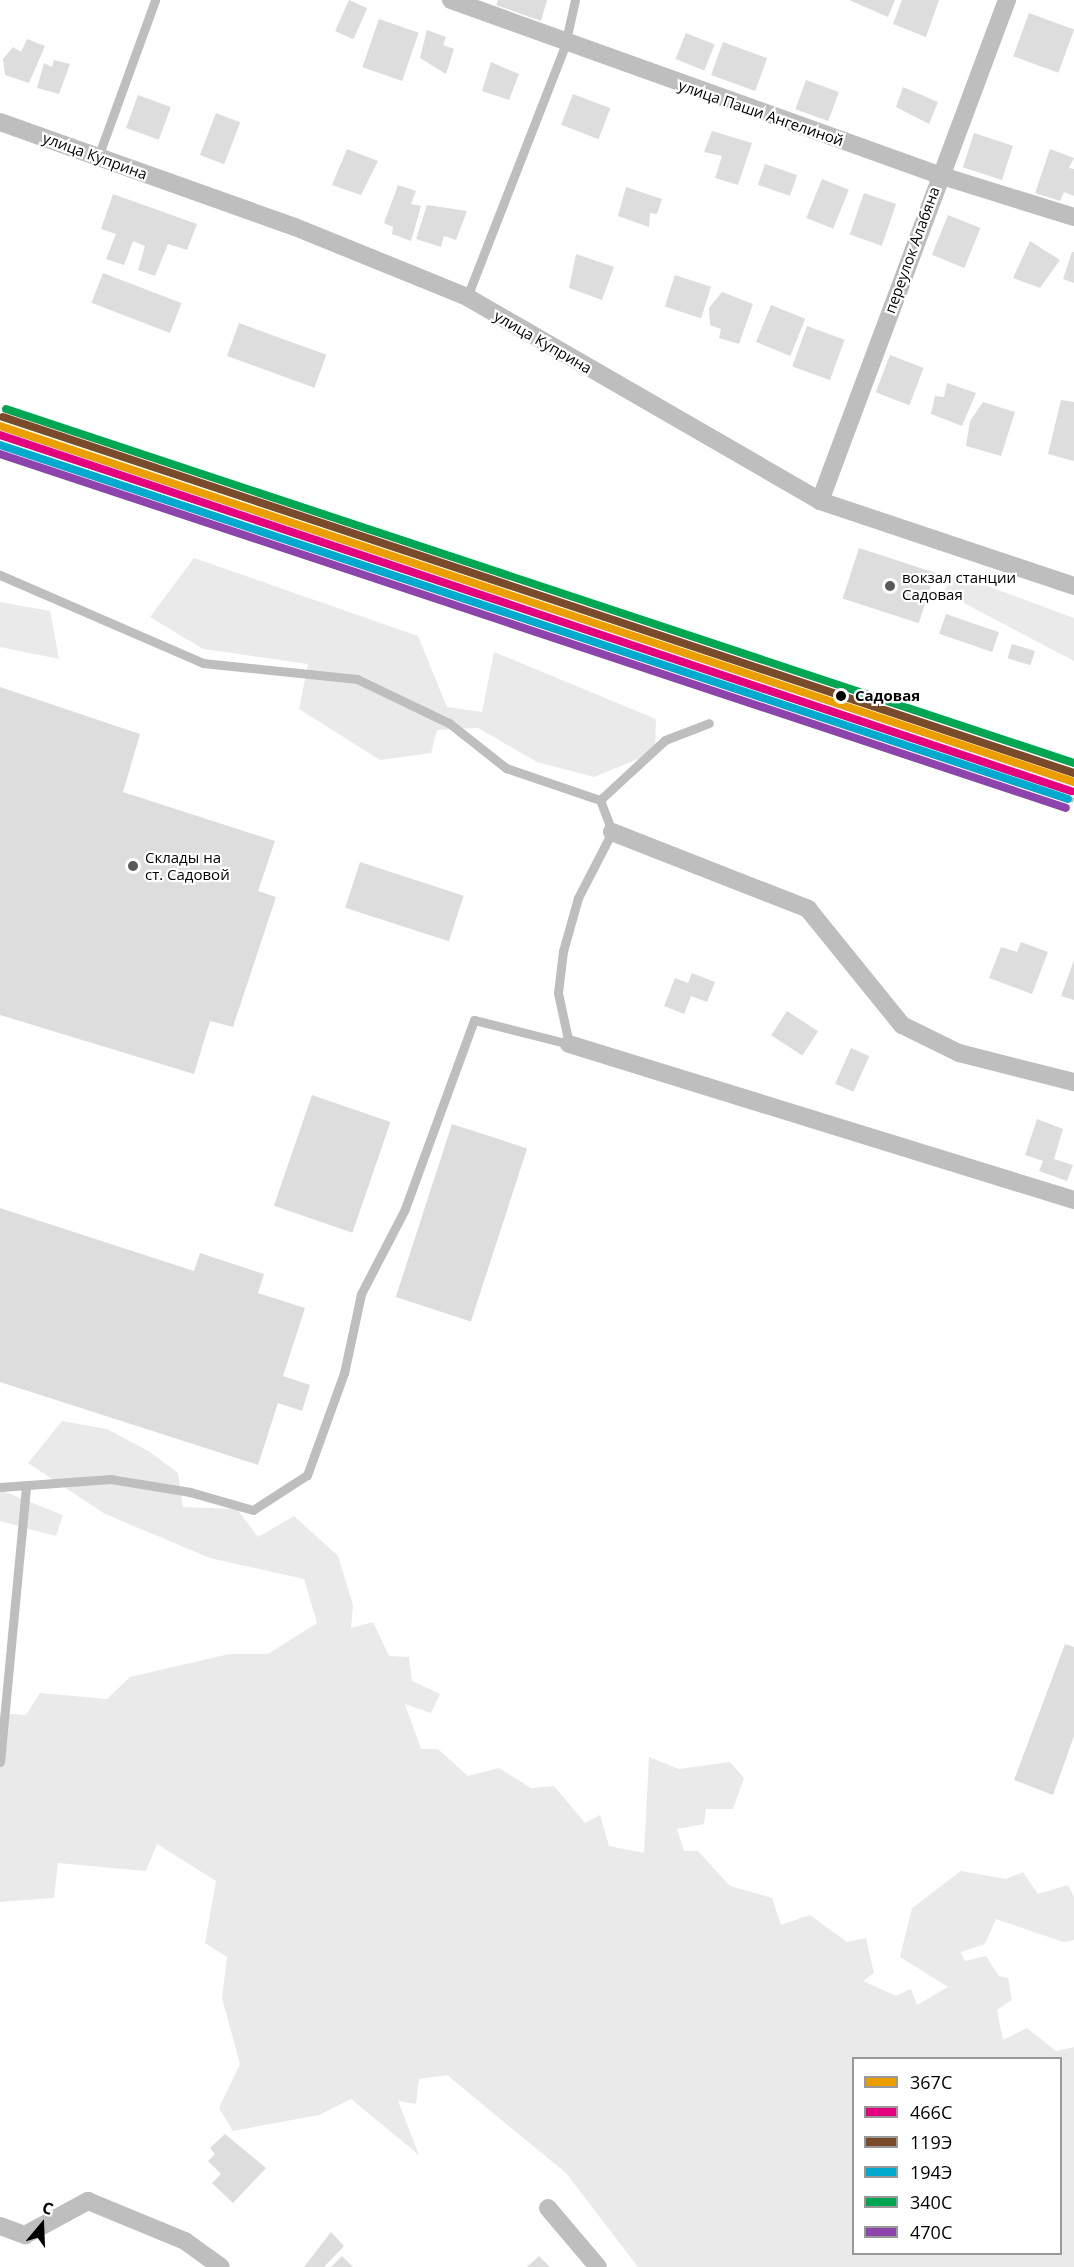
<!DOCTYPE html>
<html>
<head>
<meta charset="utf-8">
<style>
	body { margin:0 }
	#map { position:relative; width:1074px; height:2267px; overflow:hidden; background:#fff; font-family:"Open Sans",sans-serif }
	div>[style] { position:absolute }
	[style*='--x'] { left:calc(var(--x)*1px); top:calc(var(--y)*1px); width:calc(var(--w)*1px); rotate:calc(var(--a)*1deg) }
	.green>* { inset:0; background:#eaeaea }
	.building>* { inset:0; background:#ddd; transform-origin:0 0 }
	.lane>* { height:9px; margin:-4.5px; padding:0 4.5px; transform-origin:4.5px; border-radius:4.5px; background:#bebebe }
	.street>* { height:18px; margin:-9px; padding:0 9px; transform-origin:9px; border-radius:9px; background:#bebebe }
	.rail>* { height:4.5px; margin-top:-2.25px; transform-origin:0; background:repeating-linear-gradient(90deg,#bdbdbd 0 9px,transparent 0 12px) }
	.rail-1>* { height:8px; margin:-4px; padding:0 4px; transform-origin:4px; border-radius:4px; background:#eb9e00 }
	.rail-2>* { height:8px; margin:-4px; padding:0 4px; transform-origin:4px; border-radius:4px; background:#e5007d }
	.rail-3>* { height:8px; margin:-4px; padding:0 4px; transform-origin:4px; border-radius:4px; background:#7a4b2a }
	.rail-4>* { height:8px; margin:-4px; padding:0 4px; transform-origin:4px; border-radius:4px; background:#00a9ce }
	.rail-5>* { height:8px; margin:-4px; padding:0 4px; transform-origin:4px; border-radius:4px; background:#00a651 }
	.rail-6>* { height:8px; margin:-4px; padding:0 4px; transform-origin:4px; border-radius:4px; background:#8e44ad }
	.dots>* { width:16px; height:16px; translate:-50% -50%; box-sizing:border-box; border:3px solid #fff; border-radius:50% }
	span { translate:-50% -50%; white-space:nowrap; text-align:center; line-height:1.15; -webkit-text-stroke:4.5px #fff; paint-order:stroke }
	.street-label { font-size:15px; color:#000 }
	.poi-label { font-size:15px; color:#000 }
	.left { translate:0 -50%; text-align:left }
	.stop-label { font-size:15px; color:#000; font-weight:700 }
	.legend { position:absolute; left:852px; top:2057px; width:210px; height:198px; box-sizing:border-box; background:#fff; border:2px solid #999; margin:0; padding:8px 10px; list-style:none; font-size:18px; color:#000 }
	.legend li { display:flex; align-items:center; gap:12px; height:30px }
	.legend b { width:30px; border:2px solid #999 }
	.north { position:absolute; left:12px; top:2195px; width:60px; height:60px; -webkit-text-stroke:4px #fff; paint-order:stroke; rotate:19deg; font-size:16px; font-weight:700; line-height:24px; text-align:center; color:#000 }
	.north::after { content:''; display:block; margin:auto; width:21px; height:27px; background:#000; clip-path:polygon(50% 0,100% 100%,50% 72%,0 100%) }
</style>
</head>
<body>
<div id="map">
	<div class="green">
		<i style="clip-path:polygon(194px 558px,418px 636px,447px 707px,482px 712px,494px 652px,656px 719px,655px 752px,594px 777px,537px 762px,478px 728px,437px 730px,431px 753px,380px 760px,299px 709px,308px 664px,203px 649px,150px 617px)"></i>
		<i style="clip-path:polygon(955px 574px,1074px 618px,1074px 661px,943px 592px)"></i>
		<i style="clip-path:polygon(0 602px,50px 611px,59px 659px,0 647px)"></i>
		<i style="clip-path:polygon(evenodd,62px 1421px,107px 1429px,150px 1452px,178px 1473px,183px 1507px,237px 1509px,258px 1537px,294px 1516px,338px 1556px,353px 1605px,351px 1628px,373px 1622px,389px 1656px,409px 1657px,412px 1681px,440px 1694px,431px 1713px,405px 1704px,421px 1749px,438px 1749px,468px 1776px,499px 1768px,531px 1788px,554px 1786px,585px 1823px,600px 1815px,609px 1846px,644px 1853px,649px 1757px,679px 1769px,730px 1762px,744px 1778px,733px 1809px,706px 1809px,704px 1824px,677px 1829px,684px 1851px,698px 1851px,730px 1886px,772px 1898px,781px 1925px,810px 1915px,847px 1942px,866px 1938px,874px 1973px,863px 1981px,896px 1996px,911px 1989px,917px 2005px,948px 1987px,900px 1957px,912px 1908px,961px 1871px,1006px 1879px,1023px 1872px,1038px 1894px,1068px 1885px,1074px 1897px,1074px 1940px,1063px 1942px,996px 1919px,985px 1944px,961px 1952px,965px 1961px,986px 1956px,999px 1976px,1008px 1978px,1012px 2000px,997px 2010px,1003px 2040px,1027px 2028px,1056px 2051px,1074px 2047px,1074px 2267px,638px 2267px,566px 2173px,447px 2075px,419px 2079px,416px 2104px,398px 2101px,419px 2155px,351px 2099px,319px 2115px,233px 2131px,219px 2108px,240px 2064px,222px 1998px,227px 1957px,205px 1943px,216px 1881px,157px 1844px,146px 1871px,58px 1863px,54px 1898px,0 1902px,0 1713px,26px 1715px,40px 1693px,107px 1699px,130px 1677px,229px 1654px,268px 1654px,317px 1623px,304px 1579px,210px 1558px,105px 1514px,28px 1463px,62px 1421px,854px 2058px,1060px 2058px,1060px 2254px,854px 2254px,854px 2058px)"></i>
		<i style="clip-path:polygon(0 1490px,63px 1515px,56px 1536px,0 1521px)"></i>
	</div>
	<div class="building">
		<i style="left:349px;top:0;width:20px;height:34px;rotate:24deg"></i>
		<i style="clip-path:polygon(498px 0,547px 0,541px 21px,496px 5px)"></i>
		<i style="clip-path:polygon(849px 0,895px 0,888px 17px)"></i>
		<i style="clip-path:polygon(902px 0,939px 0,926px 37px,893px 24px)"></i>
		<i style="left:1029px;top:13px;width:48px;height:46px;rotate:20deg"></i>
		<i style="left:379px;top:19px;width:42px;height:51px;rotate:19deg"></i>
		<i style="clip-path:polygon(427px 30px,446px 37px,443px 45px,454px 49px,446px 74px,420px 58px)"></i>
		<i style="left:686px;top:33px;width:31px;height:28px;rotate:22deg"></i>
		<i style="clip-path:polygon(27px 39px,45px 46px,29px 83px,5px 75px,3px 59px,13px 47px,21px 52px)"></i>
		<i style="left:723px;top:42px;width:47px;height:35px;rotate:20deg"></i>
		<i style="clip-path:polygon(54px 60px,70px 64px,59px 94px,37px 88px,44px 63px,52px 67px)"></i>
		<i style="clip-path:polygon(491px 62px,519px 74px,509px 100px,482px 91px)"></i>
		<i style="left:806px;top:80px;width:35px;height:31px;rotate:20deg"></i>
		<i style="clip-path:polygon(903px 87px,938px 102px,929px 124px,896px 107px)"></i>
		<i style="left:573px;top:94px;width:40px;height:33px;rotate:21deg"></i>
		<i style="left:138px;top:95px;width:35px;height:35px;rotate:20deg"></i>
		<i style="left:216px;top:113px;width:26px;height:45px;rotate:21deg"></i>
		<i style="clip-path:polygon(712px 131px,752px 143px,738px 185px,715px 178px,722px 156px,704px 152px)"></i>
		<i style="left:974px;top:133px;width:41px;height:36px;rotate:18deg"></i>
		<i style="clip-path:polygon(347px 149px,378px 161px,361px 195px,332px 185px)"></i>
		<i style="clip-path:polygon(1050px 149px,1074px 158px,1069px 168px,1074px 169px,1074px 196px,1064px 192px,1060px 201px,1035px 193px)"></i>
		<i style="left:765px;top:164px;width:34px;height:22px;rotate:19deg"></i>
		<i style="left:822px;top:179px;width:29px;height:42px;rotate:22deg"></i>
		<i style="clip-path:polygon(398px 185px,416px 191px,411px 204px,421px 206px,411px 241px,392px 234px,393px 227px,384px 223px)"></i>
		<i style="clip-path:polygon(626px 187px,662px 199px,657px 214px,650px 213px,649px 227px,618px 216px)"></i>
		<i style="left:864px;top:193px;width:34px;height:44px;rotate:19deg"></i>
		<i style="clip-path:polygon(113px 194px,197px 224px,187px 250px,168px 244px,155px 276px,138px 270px,145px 246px,133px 241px,124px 265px,106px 259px,116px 234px,101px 229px)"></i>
		<i style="clip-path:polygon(427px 205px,467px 211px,456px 240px,444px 236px,441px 247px,416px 239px)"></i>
		<i style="left:948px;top:215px;width:35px;height:43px;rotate:22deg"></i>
		<i style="clip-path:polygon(1030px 241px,1060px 260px,1040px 288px,1013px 278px)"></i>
		<i style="clip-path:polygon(1072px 252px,1074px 252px,1074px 283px,1063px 279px)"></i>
		<i style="clip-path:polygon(576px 254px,614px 267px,602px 300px,569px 288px)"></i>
		<i style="left:103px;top:273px;width:84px;height:32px;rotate:21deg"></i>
		<i style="left:675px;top:275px;width:38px;height:33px;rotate:18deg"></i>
		<i style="clip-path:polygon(722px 292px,753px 304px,739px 344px,719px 338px,721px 329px,710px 325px,709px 308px)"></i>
		<i style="left:771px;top:305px;width:37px;height:40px;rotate:22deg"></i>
		<i style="left:239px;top:323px;width:93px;height:35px;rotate:20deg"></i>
		<i style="left:807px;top:326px;width:40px;height:43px;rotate:20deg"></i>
		<i style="left:890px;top:355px;width:36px;height:40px;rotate:21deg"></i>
		<i style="clip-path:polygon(947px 383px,976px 393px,962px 426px,931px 414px,935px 396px,944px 397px)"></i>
		<i style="clip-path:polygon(1061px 400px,1074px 402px,1074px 461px,1048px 454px)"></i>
		<i style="clip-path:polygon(983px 402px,1015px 412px,1001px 456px,966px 446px,970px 421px)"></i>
		<i style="left:859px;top:548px;width:80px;height:53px;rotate:18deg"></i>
		<i style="left:946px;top:614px;width:56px;height:21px;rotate:19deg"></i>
		<i style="left:1012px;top:644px;width:24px;height:15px;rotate:17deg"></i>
		<i style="clip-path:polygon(0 687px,140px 734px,123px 792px,275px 841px,258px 891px,276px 897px,233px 1027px,210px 1021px,194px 1074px,0 1015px)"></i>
		<i style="left:360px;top:862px;width:109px;height:48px;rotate:18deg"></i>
		<i style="clip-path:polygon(1021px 942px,1048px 952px,1032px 994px,989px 978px,1001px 947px,1017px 952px)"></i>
		<i style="clip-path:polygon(1074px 960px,1074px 1000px,1061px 996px)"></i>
		<i style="clip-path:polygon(692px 973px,715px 982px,707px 1002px,691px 996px,684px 1014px,664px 1006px,675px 978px,688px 983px)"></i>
		<i style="left:787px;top:1011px;width:37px;height:29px;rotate:33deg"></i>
		<i style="left:851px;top:1048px;width:20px;height:39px;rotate:24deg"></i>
		<i style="left:312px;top:1095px;width:83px;height:117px;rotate:19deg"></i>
		<i style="clip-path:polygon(1037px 1119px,1063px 1129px,1054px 1159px,1073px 1165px,1067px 1181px,1039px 1171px,1043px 1161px,1025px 1155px)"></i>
		<i style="left:452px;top:1124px;width:79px;height:182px;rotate:18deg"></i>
		<i style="clip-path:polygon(0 1208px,194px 1271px,200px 1253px,264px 1274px,258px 1293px,305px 1308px,283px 1376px,310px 1385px,302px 1411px,278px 1403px,258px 1465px,0 1382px)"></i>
		<i style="clip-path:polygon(1065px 1644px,1074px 1647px,1074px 1736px,1053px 1795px,1014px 1780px)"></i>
		<i style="clip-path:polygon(225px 2134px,266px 2168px,233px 2203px,212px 2183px,221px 2174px,208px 2161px,215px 2154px,210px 2148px)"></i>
		<i style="clip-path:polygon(331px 2232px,344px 2246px,324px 2267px,304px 2267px)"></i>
		<i style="clip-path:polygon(342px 2256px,353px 2267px,331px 2267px)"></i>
		<i style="clip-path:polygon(539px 2256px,550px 2267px,527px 2267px)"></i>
	</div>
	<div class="lane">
		<i style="--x:98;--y:157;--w:167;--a:-70"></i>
		<i style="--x:467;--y:297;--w:270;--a:-68.7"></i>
		<i style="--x:565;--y:45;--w:46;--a:-77.5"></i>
		<i style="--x:0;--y:575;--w:221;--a:23.4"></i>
		<i style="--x:203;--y:663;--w:155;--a:5.9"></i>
		<i style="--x:357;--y:679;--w:102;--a:25.6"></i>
		<i style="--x:449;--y:723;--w:73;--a:38.3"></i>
		<i style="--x:506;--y:768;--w:99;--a:18.8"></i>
		<i style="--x:600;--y:800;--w:34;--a:69"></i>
		<i style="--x:612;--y:832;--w:74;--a:117.3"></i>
		<i style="--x:578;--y:898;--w:55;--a:105.8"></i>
		<i style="--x:563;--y:951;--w:42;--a:96.8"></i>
		<i style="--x:558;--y:993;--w:52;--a:77.8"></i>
		<i style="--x:569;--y:1044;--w:98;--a:-165.8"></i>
		<i style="--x:474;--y:1020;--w:201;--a:110.1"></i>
		<i style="--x:405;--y:1209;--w:96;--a:117.4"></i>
		<i style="--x:361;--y:1294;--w:81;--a:102.1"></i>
		<i style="--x:344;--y:1373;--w:109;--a:109.9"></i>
		<i style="--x:307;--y:1475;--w:64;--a:147.1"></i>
		<i style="--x:253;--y:1510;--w:66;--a:-164.1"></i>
		<i style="--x:190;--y:1492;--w:80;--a:-170.7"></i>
		<i style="--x:111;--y:1479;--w:111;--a:175.9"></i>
		<i style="--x:600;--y:800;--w:88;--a:-42.7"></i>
		<i style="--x:665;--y:740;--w:47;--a:-21.1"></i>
		<i style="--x:0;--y:1762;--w:275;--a:-84.6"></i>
	</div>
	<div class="street">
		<i style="--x:451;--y:0;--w:518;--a:19.73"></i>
		<i style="--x:939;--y:175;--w:141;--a:17.3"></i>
		<i style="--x:0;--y:122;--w:313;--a:19.6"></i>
		<i style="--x:295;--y:227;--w:186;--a:22.1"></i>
		<i style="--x:467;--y:297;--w:408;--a:30"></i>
		<i style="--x:820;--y:501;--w:268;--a:18.5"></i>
		<i style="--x:820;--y:501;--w:535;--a:-69.53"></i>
		<i style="--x:612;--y:832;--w:211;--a:21.4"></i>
		<i style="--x:808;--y:909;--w:149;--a:51"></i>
		<i style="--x:902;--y:1025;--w:64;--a:26.2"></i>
		<i style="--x:959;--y:1053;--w:119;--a:14.2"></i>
		<i style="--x:569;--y:1044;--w:529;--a:17.17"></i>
		<i style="--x:548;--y:2208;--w:77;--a:49.7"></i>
		<i style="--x:0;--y:2226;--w:27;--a:20"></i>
		<i style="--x:25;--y:2235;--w:72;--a:-28.4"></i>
		<i style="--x:88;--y:2201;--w:105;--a:22.4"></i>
		<i style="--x:185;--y:2241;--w:44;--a:35.8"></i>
	</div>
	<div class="rail">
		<i style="--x:0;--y:444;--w:1131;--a:18.34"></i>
	</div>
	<div class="rail-1">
		<i style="--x:0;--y:426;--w:1131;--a:18.34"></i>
	</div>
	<div class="rail-2">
		<i style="--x:0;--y:435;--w:1129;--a:18.39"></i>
	</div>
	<div class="rail-3">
		<i style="--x:3;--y:417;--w:1129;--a:18.39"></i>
	</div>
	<div class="rail-4">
		<i style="--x:0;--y:445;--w:1125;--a:18.34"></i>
	</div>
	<div class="rail-5">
		<i style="--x:6;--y:409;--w:1125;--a:18.34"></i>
	</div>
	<div class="rail-6">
		<i style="--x:0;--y:454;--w:1123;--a:18.37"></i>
	</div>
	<div class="dots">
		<i style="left:890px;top:586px;background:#595959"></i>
		<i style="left:841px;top:696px;background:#000"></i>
		<i style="left:133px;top:866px;background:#595959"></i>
	</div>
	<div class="street-label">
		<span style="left:761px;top:113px;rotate:19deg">улица Паши Ангелиной</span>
		<span style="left:95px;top:156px;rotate:20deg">улица Куприна</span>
		<span style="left:912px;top:250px;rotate:-70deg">переулок Алабяна</span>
		<span style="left:543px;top:342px;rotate:30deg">улица Куприна</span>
	</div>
	<div class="poi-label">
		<span class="left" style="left:902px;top:586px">вокзал станции<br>Садовая</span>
		<span class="left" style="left:145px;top:866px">Склады на<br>ст. Садовой</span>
	</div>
	<div class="stop-label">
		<span class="left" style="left:855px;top:696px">Садовая</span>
	</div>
	<ul class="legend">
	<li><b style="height:8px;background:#eb9e00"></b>367С</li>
	<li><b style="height:8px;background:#e5007d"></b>466С</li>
	<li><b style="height:8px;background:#7a4b2a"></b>119Э</li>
	<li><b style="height:8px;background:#00a9ce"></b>194Э</li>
	<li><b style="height:8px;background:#00a651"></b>340С</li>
	<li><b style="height:8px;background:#8e44ad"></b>470С</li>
	</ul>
	<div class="north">С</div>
</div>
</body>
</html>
